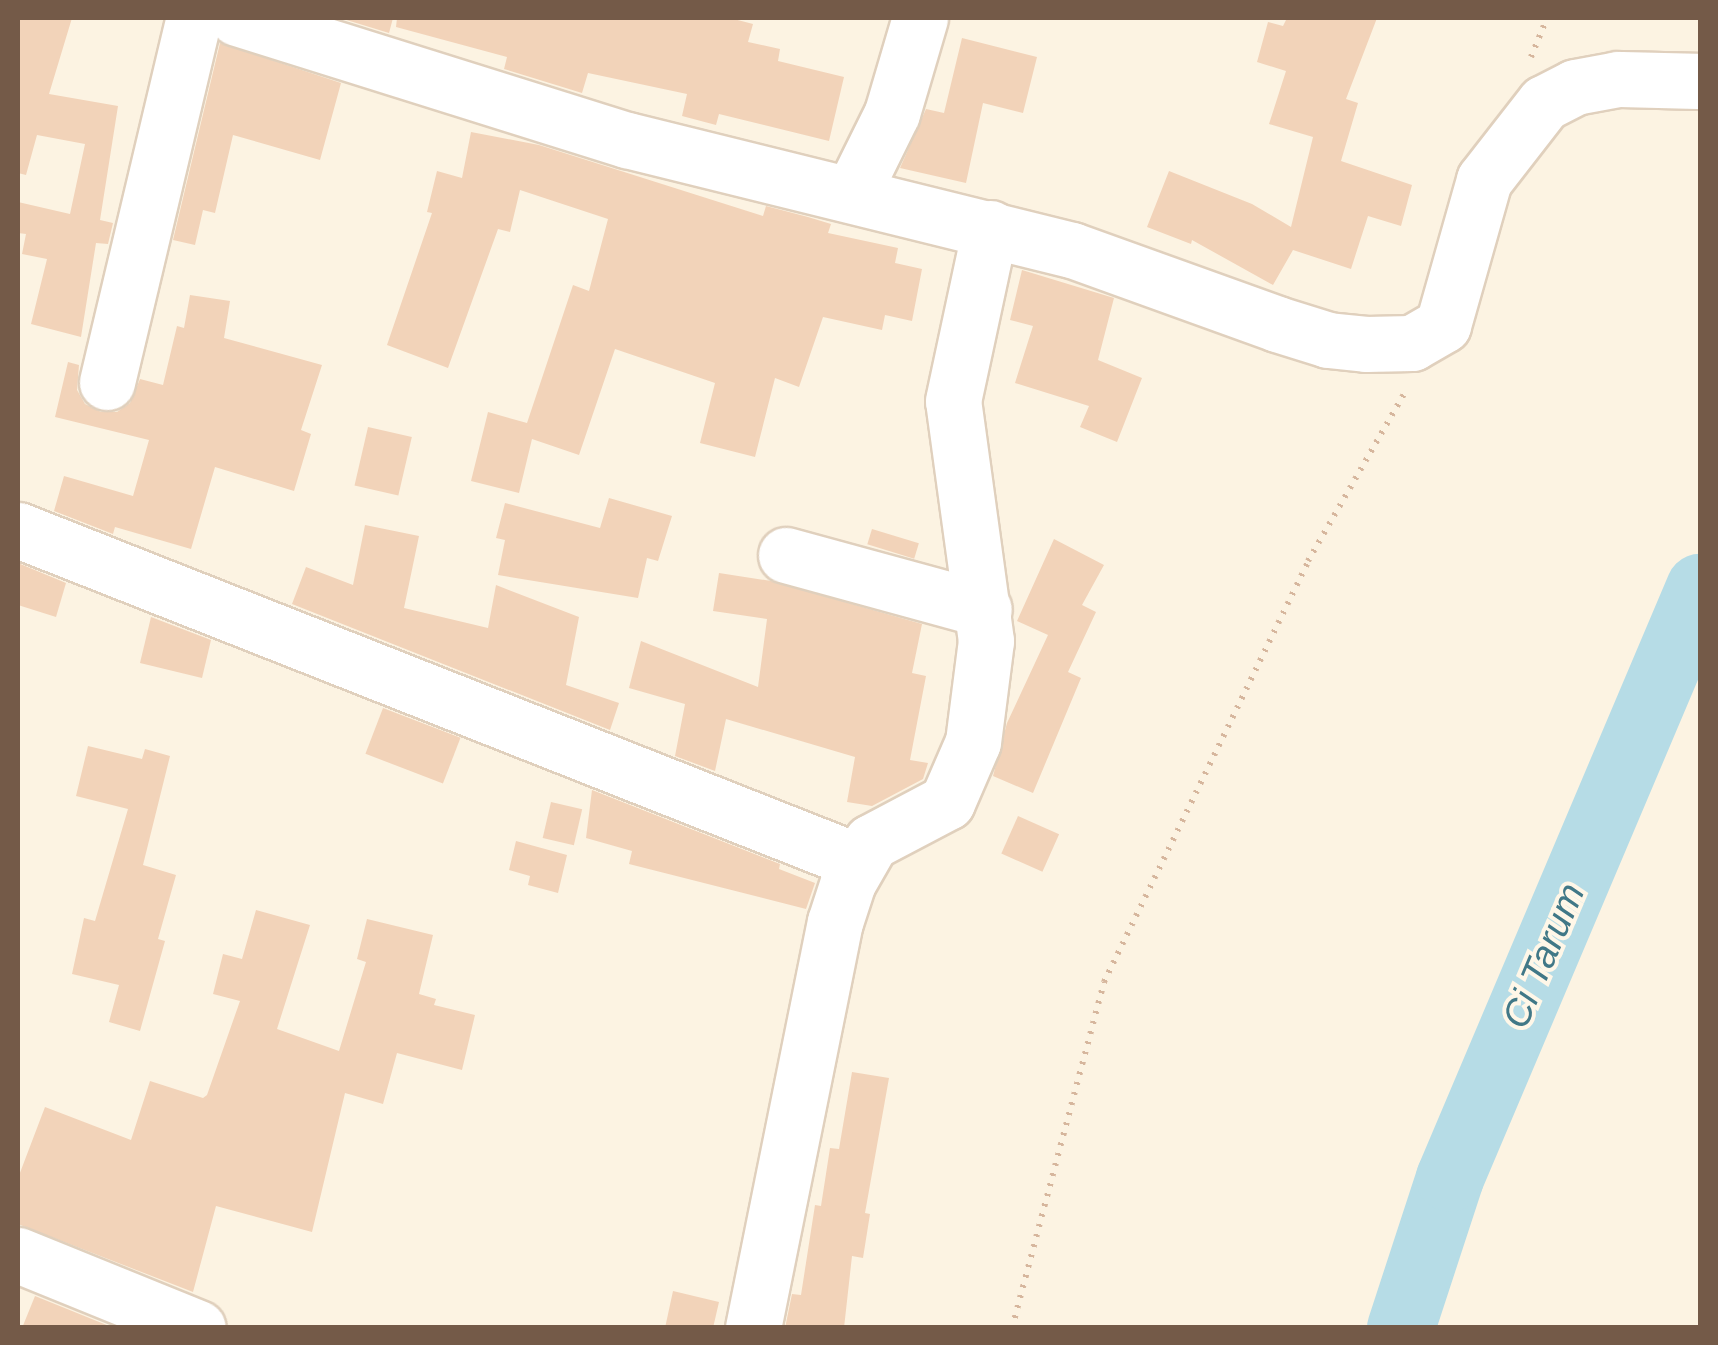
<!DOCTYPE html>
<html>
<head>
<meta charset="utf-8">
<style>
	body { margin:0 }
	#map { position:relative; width:1718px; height:1345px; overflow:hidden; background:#fcf3e2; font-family:Arial,sans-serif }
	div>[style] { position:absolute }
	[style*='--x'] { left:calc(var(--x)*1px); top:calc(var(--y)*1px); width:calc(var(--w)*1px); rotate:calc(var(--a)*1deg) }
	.river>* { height:68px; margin:-34px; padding:0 34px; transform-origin:34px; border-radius:34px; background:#b6dce6 }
	.building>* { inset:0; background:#f2d3b9; transform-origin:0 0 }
	.path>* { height:6px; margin-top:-3px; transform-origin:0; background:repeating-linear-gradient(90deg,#d6b69d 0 2.5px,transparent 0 10.5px) }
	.roads { filter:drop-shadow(2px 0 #e0d0bd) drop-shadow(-2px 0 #e0d0bd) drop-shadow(0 2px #e0d0bd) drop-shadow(0 -2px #e0d0bd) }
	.minor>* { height:55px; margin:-27.5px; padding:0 27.5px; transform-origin:27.5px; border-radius:27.5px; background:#fff }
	span { translate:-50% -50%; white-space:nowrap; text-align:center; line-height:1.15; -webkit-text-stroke:8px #fff7e8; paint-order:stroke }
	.water-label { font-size:38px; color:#417887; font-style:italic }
	.frame { position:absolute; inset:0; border:20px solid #745a48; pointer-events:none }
</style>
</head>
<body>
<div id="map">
	<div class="river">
		<i style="--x:1401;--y:1328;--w:158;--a:-71.9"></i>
		<i style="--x:1450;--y:1178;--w:641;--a:-67.04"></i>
	</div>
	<div class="building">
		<i style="clip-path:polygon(18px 18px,72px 18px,49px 94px,118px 106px,100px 220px,113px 223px,108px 244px,96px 243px,81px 337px,31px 324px,47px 259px,22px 254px,26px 234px,18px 233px,18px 202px,70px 214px,85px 144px,37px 135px,26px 175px,18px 173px)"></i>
		<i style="clip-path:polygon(340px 18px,393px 18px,389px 33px)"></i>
		<i style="clip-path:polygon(397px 18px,730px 18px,753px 24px,748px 42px,780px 49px,778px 61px,844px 77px,829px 141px,719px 114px,716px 125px,682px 116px,687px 94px,588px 73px,582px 93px,504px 69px,507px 57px,396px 27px)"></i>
		<i style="clip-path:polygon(1287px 18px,1377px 18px,1346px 99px,1358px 103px,1341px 161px,1412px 185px,1401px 226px,1368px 216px,1351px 269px,1293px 250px,1273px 285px,1192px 240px,1191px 244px,1147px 227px,1169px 171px,1252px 204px,1291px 227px,1313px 137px,1269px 124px,1286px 71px,1257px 62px,1268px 22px,1283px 26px)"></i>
		<i style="clip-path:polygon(962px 38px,1037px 57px,1023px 113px,983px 103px,966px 183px,900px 168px,926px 109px,944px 113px)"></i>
		<i style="clip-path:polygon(220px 43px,341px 83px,320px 160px,233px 135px,215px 213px,203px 210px,195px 245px,173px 240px)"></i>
		<i style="clip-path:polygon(471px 132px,539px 145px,763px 216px,766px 206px,808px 217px,831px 224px,828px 233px,898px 248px,895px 263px,922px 269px,912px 321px,885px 315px,882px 330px,823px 317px,799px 387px,775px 378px,755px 457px,700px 443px,715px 383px,615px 349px,579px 455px,532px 439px,519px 493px,471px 481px,488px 412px,527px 423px,573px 285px,589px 291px,608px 219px,520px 190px,510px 232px,498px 229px,448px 368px,387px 345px,432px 213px,427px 212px,437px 171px,462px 178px)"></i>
		<i style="clip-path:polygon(1022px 270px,1114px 298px,1098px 360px,1142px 378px,1117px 442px,1080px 427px,1089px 406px,1015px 383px,1033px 326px,1010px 320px)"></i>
		<i style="clip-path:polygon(190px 295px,230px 301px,224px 338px,322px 365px,301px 430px,311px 434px,294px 491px,215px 467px,191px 549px,115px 527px,113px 534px,54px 511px,64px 476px,133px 496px,149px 440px,55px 417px,68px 362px,79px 365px,77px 390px,85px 404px,101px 412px,117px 412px,130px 403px,140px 379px,163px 385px,177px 326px,184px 328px)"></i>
		<i style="left:368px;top:427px;width:45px;height:60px;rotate:13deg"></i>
		<i style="clip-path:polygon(609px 498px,672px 516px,658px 561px,647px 558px,638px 598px,498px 575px,505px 540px,496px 538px,505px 503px,600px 528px)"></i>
		<i style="clip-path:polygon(365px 525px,419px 536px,404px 608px,488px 628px,496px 585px,579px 617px,566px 685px,619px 703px,610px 730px,292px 604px,306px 567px,353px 585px)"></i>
		<i style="left:872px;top:529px;width:49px;height:16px;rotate:17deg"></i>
		<i style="clip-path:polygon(1054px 539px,1104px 565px,1082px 605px,1096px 612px,1068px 672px,1081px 678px,1033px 793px,993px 776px,1007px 723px,1048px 635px,1017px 621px)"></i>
		<i style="clip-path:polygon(18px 563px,66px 583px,56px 617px,18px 605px)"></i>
		<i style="clip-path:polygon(719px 573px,771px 581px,922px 624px,912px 673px,926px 676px,910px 760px,928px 763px,923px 779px,872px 806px,847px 802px,855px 757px,726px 719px,715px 771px,675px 756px,685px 704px,629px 688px,641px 641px,758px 687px,767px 619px,713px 611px)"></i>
		<i style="clip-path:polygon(151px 617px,211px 640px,202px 678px,140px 663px)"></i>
		<i style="left:383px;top:708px;width:83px;height:49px;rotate:21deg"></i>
		<i style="clip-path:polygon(88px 746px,142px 759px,145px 749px,170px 756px,143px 865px,176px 875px,158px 939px,165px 941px,140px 1031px,109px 1022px,119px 985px,72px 974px,84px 918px,95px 921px,128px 809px,76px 796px)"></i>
		<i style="clip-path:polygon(592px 790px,780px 864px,779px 869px,815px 883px,806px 909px,629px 864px,632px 851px,586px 838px)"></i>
		<i style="left:551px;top:802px;width:32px;height:37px;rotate:13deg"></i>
		<i style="left:1018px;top:816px;width:45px;height:41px;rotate:24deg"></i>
		<i style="clip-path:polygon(516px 841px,567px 855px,558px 893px,528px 885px,530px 876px,509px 870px)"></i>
		<i style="clip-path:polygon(256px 910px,310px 925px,277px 1029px,339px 1051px,366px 962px,357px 959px,367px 919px,433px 935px,419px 994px,436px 999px,434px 1005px,475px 1015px,462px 1070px,397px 1053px,383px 1104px,345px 1093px,312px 1232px,216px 1206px,193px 1292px,18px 1224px,18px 1178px,45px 1107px,131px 1140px,150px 1081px,203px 1098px,207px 1095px,240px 1001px,213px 994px,223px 954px,242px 959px)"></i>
		<i style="clip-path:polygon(852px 1072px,889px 1078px,865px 1213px,870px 1214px,863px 1258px,852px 1256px,844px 1328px,785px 1328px,792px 1294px,801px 1295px,815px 1205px,821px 1206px,830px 1148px,839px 1149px)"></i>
		<i style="clip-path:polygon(673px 1291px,719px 1302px,713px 1328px,665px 1328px)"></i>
		<i style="clip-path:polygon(35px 1296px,114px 1328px,22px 1328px)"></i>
	</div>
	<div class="path">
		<i style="--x:1531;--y:57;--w:42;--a:-67.7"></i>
		<i style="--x:1012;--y:1328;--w:358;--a:-75.1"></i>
		<i style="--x:1104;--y:982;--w:468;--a:-64.1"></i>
		<i style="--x:1308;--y:561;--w:198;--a:-60.1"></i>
	</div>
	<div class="roads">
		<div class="minor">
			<i style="--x:237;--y:18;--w:409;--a:17.4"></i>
			<i style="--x:627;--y:140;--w:458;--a:13.9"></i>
			<i style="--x:1072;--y:250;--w:218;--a:19.8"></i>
			<i style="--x:1277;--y:324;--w:53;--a:17.4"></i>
			<i style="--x:1328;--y:340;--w:38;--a:6"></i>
			<i style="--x:1366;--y:344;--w:46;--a:-1.2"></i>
			<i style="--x:1412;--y:343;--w:36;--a:-30"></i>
			<i style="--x:1443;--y:325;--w:151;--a:-74.2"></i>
			<i style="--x:1484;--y:180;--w:98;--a:-52.1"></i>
			<i style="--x:1544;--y:103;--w:35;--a:-27"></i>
			<i style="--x:1575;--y:87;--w:44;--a:-10.5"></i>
			<i style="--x:1618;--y:79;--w:82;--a:1.4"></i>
			<i style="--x:852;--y:194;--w:90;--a:-63.7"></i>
			<i style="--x:892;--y:113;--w:99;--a:-73.6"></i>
			<i style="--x:107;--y:382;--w:374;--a:-76.6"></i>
			<i style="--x:18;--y:530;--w:902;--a:21.53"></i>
			<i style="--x:786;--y:555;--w:205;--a:15.3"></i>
			<i style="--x:18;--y:1255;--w:194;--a:22.1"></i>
			<i style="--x:753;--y:1328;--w:414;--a:-78.6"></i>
			<i style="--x:835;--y:922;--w:42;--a:-72"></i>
			<i style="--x:848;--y:882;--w:46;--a:-60.1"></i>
			<i style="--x:871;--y:842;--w:86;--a:-27.8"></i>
			<i style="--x:947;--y:802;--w:65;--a:-66.6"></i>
			<i style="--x:973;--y:742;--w:102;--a:-82.7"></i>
			<i style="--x:986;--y:641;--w:242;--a:-97.8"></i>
			<i style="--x:953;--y:401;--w:177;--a:-77.9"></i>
		</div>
	</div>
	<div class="water-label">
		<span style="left:1544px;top:956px;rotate:-67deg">Ci Tarum</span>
	</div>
	<div class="frame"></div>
</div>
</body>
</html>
